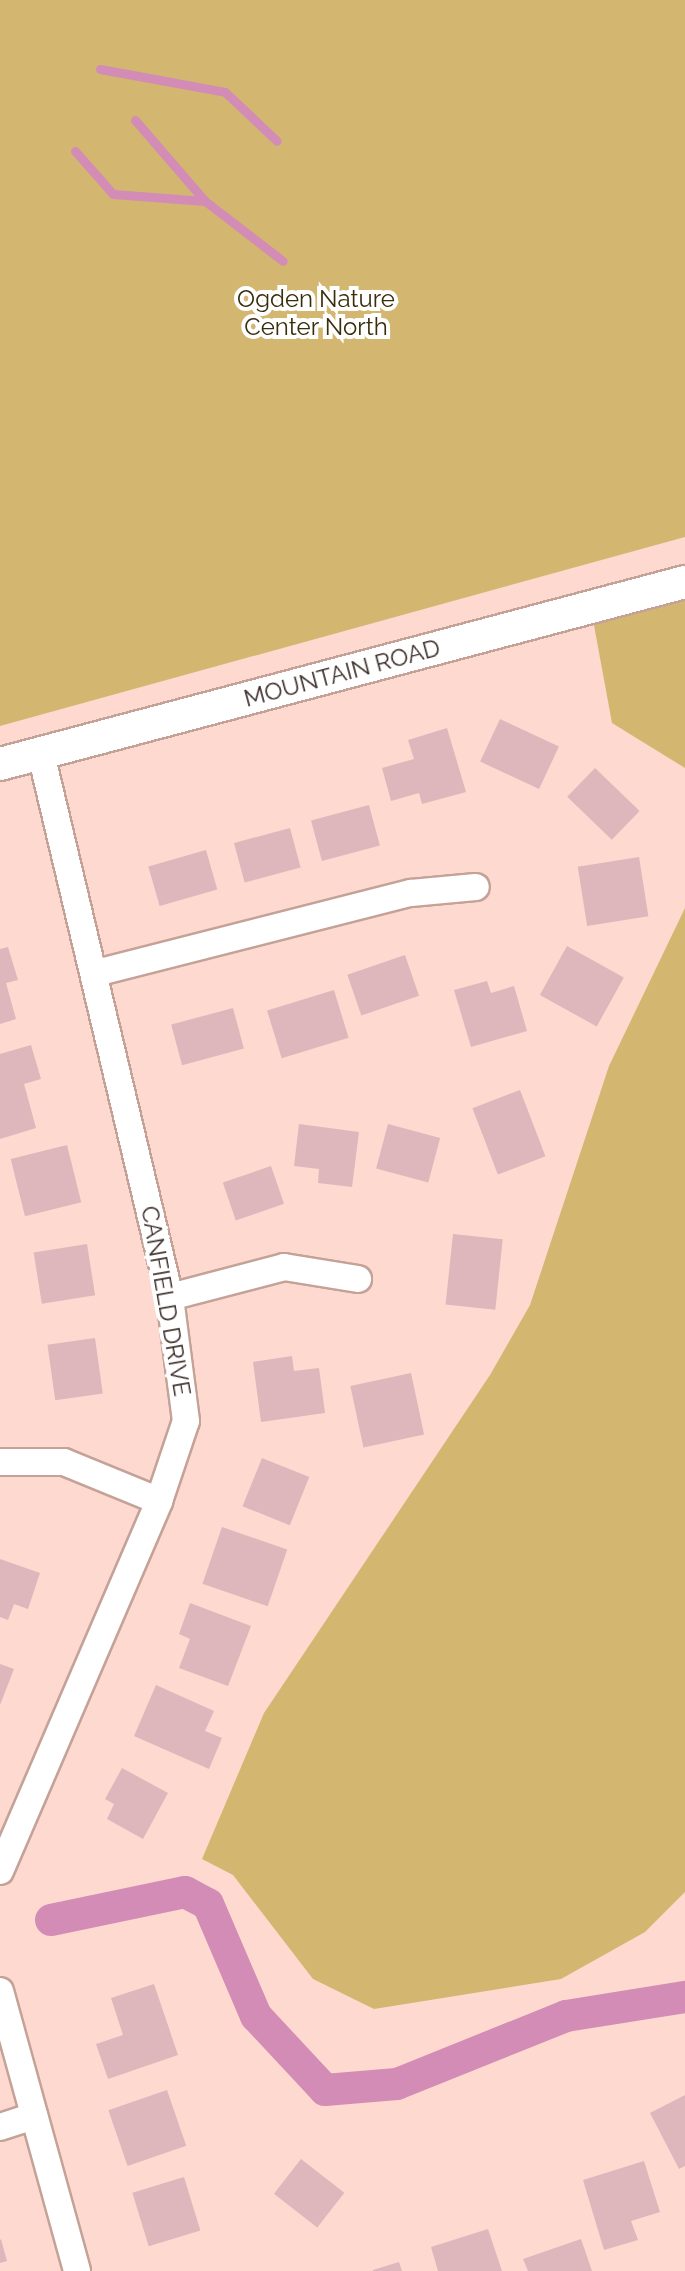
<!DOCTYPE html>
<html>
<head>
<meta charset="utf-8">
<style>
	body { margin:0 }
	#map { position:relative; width:685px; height:2271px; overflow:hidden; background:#fed9cf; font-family:Raleway,sans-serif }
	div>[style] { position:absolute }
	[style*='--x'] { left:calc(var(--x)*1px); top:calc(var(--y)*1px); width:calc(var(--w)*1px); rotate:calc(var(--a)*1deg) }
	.green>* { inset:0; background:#d3b771 }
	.stream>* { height:9px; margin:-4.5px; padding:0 4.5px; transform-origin:4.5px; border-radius:4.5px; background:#d38cb6 }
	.canal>* { height:32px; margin:-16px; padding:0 16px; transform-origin:16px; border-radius:16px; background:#d38cb6 }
	.building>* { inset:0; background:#ddb7bc; transform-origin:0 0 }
	.roads { filter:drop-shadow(2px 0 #c4a298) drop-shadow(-2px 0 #c4a298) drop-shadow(0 2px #c4a298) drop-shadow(0 -2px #c4a298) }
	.minor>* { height:26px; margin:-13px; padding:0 13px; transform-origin:13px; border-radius:13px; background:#fff }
	.tertiary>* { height:32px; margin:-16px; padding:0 16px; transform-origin:16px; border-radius:16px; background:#fff }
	span { translate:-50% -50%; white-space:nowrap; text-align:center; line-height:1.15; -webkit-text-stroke:8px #fff; paint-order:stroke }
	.park-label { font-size:24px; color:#392d0a }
	.street-label { font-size:24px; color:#3c2e2a }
</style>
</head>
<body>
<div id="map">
	<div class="green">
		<i style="clip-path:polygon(0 0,685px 0,685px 537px,0 726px)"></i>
		<i style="clip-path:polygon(685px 595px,685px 768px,612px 723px,593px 620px)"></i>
		<i style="clip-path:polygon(685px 908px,685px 1892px,645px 1932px,561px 1979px,374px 2009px,313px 1979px,233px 1875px,202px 1859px,264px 1713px,490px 1375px,530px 1305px,609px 1066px)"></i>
	</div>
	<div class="stream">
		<i style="--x:100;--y:69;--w:127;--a:10.4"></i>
		<i style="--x:225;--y:92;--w:71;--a:43.3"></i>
		<i style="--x:135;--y:120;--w:107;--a:49.2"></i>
		<i style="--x:75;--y:151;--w:57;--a:48.5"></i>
		<i style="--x:113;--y:194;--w:92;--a:4.4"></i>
		<i style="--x:205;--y:201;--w:98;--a:37.6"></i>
	</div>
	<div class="canal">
		<i style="--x:51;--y:1920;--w:137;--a:-11.8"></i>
		<i style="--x:185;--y:1892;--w:26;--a:28"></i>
		<i style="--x:208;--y:1904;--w:122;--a:66.8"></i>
		<i style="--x:256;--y:2016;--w:101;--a:47"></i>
		<i style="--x:325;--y:2090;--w:72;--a:-4.8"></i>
		<i style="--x:397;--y:2084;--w:182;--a:-21.9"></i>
		<i style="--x:566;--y:2016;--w:121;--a:-9.1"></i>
	</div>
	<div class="building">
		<i style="left:500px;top:719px;width:65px;height:47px;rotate:25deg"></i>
		<i style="clip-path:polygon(447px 728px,466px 792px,422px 804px,419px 793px,391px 801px,382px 768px,414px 759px,408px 740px)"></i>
		<i style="left:595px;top:768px;width:62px;height:40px;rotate:44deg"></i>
		<i style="left:369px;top:805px;width:42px;height:60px;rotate:75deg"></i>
		<i style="left:290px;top:828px;width:41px;height:58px;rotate:75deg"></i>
		<i style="left:206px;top:850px;width:41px;height:60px;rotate:74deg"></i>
		<i style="left:639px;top:857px;width:60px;height:62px;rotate:81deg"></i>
		<i style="left:567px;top:946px;width:65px;height:56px;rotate:29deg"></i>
		<i style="clip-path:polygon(8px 947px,18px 980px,6px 983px,16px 1019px,0 1024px,0 949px)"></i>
		<i style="left:405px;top:955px;width:43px;height:61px;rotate:71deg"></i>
		<i style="clip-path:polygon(487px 981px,491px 993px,514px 986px,527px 1031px,471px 1047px,454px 990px)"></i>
		<i style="left:334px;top:990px;width:50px;height:70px;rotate:73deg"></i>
		<i style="left:233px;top:1008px;width:42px;height:64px;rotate:75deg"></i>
		<i style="clip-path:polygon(31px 1045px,41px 1079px,24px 1084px,36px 1128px,0 1139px,0 1054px)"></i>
		<i style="left:520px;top:1090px;width:71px;height:51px;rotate:69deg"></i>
		<i style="clip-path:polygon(299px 1124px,359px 1132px,352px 1187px,318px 1183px,319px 1169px,294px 1166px)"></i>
		<i style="left:388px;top:1124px;width:54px;height:46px;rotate:15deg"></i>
		<i style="left:67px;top:1145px;width:59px;height:58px;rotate:76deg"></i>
		<i style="left:271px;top:1166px;width:40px;height:51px;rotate:71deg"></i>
		<i style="left:453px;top:1234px;width:50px;height:71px;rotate:6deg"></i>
		<i style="left:87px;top:1244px;width:52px;height:54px;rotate:81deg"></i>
		<i style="left:95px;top:1338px;width:56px;height:48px;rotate:82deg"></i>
		<i style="clip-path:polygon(292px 1356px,294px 1371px,319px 1368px,325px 1413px,261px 1422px,253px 1362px)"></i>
		<i style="left:411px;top:1373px;width:63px;height:62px;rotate:78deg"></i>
		<i style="left:262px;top:1458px;width:51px;height:52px;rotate:22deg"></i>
		<i style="left:222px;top:1527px;width:69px;height:60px;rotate:19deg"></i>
		<i style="clip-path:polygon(0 1559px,40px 1573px,28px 1609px,14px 1604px,8px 1620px,0 1617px)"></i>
		<i style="clip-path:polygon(190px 1603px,251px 1626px,228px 1686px,179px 1668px,190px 1639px,179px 1634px)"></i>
		<i style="clip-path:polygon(0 1664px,14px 1669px,0 1705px)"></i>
		<i style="clip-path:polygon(156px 1685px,214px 1711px,205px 1731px,222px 1738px,209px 1769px,134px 1736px)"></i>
		<i style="clip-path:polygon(122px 1768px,168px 1793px,143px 1839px,107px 1819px,114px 1804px,105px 1799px)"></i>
		<i style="clip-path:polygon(154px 1984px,178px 2055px,108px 2079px,96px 2044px,123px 2035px,111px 1998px)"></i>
		<i style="left:167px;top:2090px;width:59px;height:62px;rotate:71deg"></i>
		<i style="clip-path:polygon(685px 2095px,685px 2166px,679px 2169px,650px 2113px)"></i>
		<i style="left:301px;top:2159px;width:55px;height:44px;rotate:38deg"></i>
		<i style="clip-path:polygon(644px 2161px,660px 2212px,631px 2221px,638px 2240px,604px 2250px,583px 2180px)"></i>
		<i style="left:184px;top:2177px;width:56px;height:54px;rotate:73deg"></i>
		<i style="clip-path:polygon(488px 2229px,502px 2271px,438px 2271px,431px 2247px)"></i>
		<i style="clip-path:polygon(1px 2239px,7px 2261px,0 2263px,0 2240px)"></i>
		<i style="clip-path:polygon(581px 2239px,592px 2271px,528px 2271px,523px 2259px)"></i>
		<i style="clip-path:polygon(399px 2262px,402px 2271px,373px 2271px,373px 2270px)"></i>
	</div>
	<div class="roads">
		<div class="minor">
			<i style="--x:96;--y:973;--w:325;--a:-14.3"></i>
			<i style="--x:411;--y:893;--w:65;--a:-5.3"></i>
			<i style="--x:170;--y:1297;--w:118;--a:-14.7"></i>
			<i style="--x:284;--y:1267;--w:75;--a:9.2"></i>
			<i style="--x:0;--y:1462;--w:64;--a:0"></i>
			<i style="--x:64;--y:1462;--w:103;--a:22.3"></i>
			<i style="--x:0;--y:1871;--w:403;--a:-66.7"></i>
			<i style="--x:159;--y:1501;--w:84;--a:-71.4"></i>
			<i style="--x:186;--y:1421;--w:125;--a:-97.4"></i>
			<i style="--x:170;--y:1297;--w:558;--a:-103.36"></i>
			<i style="--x:0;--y:1991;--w:290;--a:74.6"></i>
			<i style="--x:0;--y:2127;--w:36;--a:-18"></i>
		</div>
		<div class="tertiary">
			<i style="--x:0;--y:764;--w:709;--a:-14.88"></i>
		</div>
	</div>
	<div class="park-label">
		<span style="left:316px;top:313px">Ogden Nature<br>Center North</span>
	</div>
	<div class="street-label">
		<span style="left:342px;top:673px;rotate:-15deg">MOUNTAIN ROAD</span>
		<span style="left:166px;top:1301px;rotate:80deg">CANFIELD DRIVE</span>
	</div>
</div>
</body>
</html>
